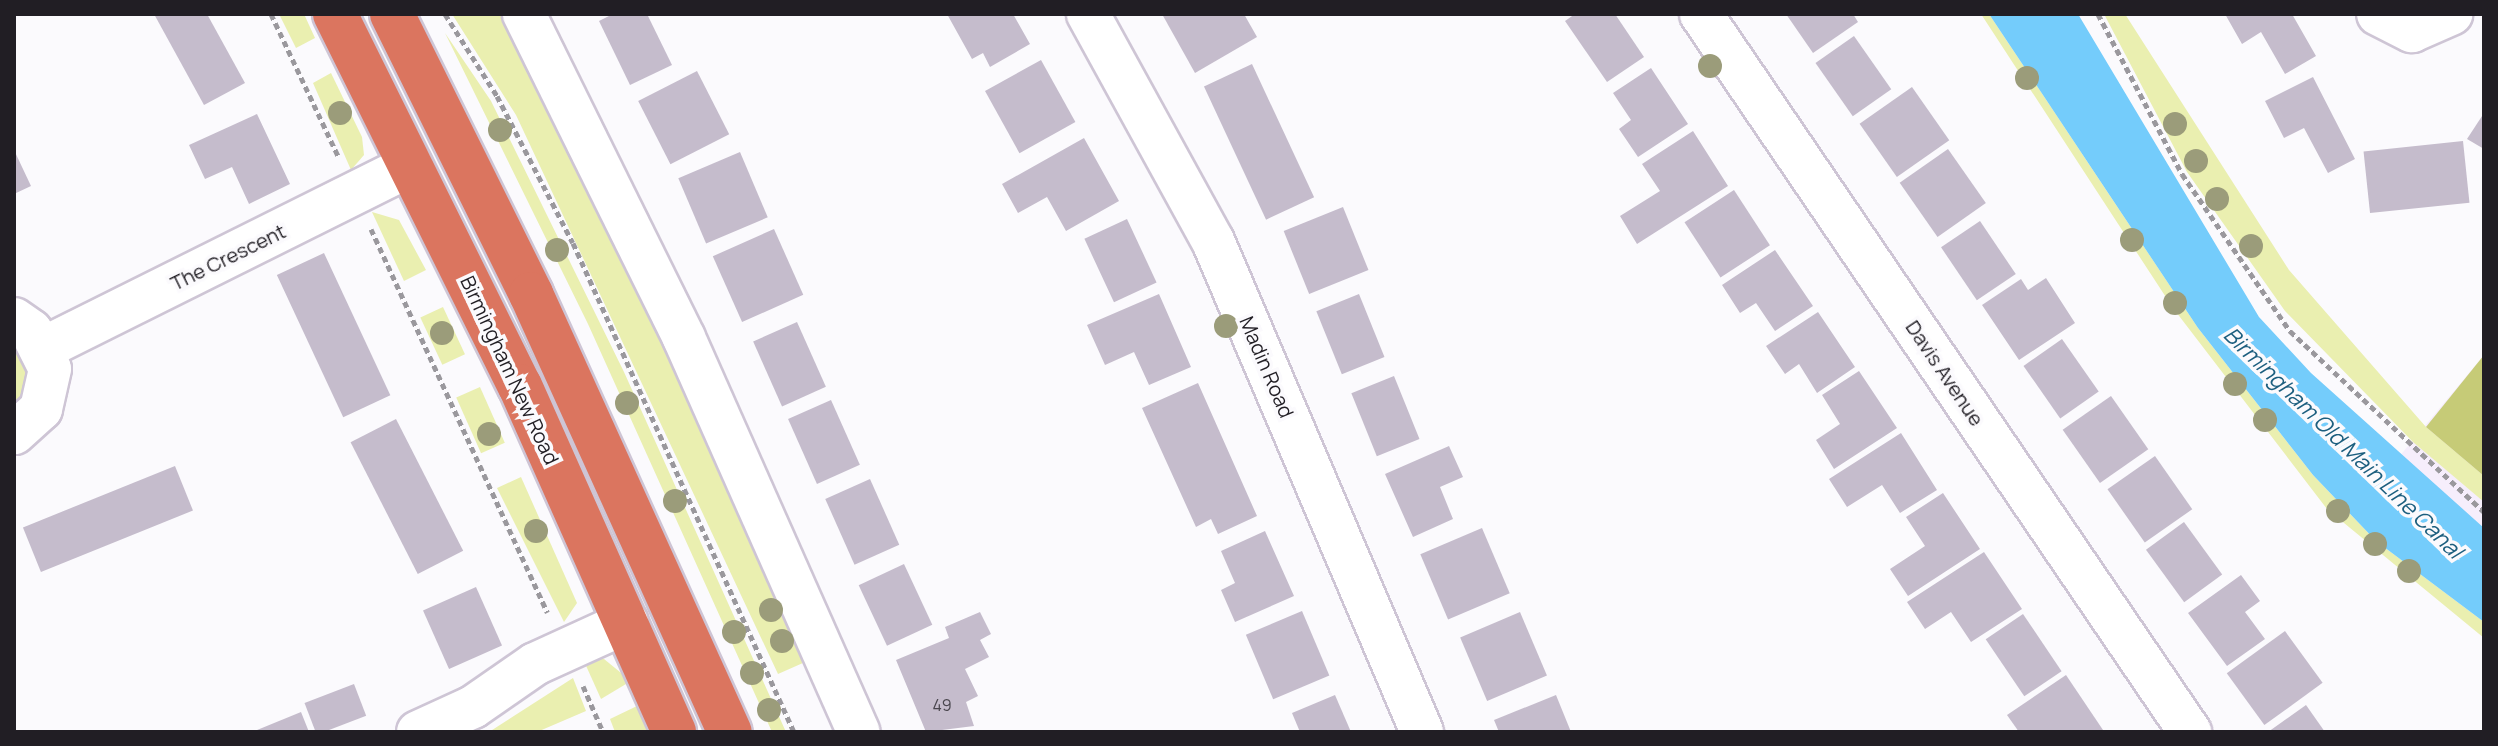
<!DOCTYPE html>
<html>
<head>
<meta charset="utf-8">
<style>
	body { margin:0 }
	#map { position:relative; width:2498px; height:746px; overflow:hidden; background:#fbfafd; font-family:Manrope,sans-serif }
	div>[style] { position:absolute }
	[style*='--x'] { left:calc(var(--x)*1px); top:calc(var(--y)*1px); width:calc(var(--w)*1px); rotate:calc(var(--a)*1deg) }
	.built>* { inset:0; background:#f6eefc }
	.green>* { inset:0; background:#eaefb0; transform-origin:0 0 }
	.forest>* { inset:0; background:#c6cb77 }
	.water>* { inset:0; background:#74ccfb }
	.building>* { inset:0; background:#c5bccc; transform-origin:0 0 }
	.path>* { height:5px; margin-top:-2.5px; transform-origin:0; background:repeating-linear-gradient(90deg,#9a989d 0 6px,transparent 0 10px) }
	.roads { filter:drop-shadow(2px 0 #cec5d5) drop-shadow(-2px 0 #cec5d5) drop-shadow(0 2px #cec5d5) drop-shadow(0 -2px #cec5d5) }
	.minor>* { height:42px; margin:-21px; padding:0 21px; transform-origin:21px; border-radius:21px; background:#fff }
	.highway>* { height:44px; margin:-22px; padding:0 22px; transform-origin:22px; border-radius:22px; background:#db755f }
	.trees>* { width:24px; height:24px; margin:-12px; border-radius:50%; background:#9b9c7a }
	span { translate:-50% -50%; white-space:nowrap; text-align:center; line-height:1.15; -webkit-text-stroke:7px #fbfafd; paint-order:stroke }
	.number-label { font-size:16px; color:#4a464e }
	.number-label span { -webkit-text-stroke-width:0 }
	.street-label { font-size:20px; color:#211e24 }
	.water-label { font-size:22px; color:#1d5f7f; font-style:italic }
	.frame { position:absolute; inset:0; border:16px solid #211e24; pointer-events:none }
</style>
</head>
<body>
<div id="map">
	<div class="built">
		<i style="clip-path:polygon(2484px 355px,2484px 580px,2378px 482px)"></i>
	</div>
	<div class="green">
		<i style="clip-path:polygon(279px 14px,304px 14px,315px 38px,296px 48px)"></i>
		<i style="clip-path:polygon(452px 14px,507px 14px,615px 224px,812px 659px,778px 674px,516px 115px)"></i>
		<i style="clip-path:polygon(1981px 14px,1989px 14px,2198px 328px,2313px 475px,2376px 541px,2484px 622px,2484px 638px,2327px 509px,2173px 308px)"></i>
		<i style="clip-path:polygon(2104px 14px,2125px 14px,2289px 270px,2426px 427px,2484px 476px,2484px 502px,2413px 442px,2285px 311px,2187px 172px)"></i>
		<i style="clip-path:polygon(445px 33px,491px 101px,624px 372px,786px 732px,772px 732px,588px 324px)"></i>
		<i style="clip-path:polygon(331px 73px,362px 137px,364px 155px,351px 170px,313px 83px)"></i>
		<i style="clip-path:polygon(372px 212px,399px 220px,426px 270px,404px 281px)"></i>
		<i style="left:443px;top:307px;width:52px;height:25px;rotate:65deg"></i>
		<i style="clip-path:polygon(14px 339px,34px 384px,14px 414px)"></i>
		<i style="left:480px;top:387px;width:61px;height:26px;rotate:66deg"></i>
		<i style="clip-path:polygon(521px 477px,577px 603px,564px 622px,497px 488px)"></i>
		<i style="clip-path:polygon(583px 659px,604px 659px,631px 681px,601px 699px)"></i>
		<i style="clip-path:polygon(573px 678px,586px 711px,537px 732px,489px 732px)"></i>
		<i style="clip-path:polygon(637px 706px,649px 732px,615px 732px,610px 719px)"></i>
	</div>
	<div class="forest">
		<i style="clip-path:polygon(2484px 355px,2484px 476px,2426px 427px)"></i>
	</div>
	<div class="water">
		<i style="clip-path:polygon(1989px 14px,2078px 14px,2259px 317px,2311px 373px,2484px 528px,2484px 622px,2376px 541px,2313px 475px,2198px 328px)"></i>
	</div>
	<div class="building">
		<i style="clip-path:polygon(154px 14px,207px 14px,245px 83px,204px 105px)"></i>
		<i style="clip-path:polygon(613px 14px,647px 14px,672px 65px,630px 85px,599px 21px)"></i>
		<i style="clip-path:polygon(947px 14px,1013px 14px,1030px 44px,990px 67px,983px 53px,972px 59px)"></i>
		<i style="clip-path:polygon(1162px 14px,1244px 14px,1257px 37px,1195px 73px)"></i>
		<i style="clip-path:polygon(1575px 14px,1615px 14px,1644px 57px,1607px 82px,1565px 21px)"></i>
		<i style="clip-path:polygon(1786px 14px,1853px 14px,1858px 22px,1813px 53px)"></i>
		<i style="clip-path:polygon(2225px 14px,2292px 14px,2316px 56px,2285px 74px,2261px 32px,2242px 44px)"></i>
		<i style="left:1854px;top:36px;width:65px;height:47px;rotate:55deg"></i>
		<i style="left:1041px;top:60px;width:71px;height:64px;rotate:61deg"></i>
		<i style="left:1252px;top:64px;width:147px;height:53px;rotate:65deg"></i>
		<i style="clip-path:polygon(1651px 68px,1688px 124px,1638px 157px,1619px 129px,1631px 120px,1613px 93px)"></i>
		<i style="left:697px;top:71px;width:71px;height:66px;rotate:63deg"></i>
		<i style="clip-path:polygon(2313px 77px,2355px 159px,2328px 173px,2304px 128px,2284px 138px,2265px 101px)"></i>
		<i style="left:1912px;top:87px;width:65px;height:64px;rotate:55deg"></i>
		<i style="clip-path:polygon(2484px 113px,2484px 149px,2467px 139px)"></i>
		<i style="clip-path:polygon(257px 114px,290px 184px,249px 204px,232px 167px,205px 179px,189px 145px)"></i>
		<i style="clip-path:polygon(1693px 131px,1728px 186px,1637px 244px,1620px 216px,1660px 191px,1642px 164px)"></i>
		<i style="clip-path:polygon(1084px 138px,1119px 201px,1066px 231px,1047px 197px,1018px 213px,1002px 184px)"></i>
		<i style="left:2463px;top:141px;width:62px;height:100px;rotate:84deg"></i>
		<i style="left:1948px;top:149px;width:66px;height:59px;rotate:55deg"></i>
		<i style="clip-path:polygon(14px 150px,31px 186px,14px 194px)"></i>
		<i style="left:740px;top:152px;width:71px;height:67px;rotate:67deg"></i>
		<i style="left:1734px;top:190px;width:66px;height:59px;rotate:57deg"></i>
		<i style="left:1343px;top:207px;width:68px;height:64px;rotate:68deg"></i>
		<i style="left:1127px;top:219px;width:70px;height:47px;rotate:65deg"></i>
		<i style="left:1980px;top:221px;width:64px;height:47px;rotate:56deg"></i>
		<i style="left:774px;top:229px;width:72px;height:67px;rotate:66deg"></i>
		<i style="clip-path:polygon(1775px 250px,1813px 306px,1775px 331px,1756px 303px,1740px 313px,1722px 285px)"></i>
		<i style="left:324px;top:253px;width:157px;height:52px;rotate:65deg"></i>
		<i style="clip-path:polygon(2046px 278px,2075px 323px,2019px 360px,1982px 305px,2021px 279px,2028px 290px)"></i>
		<i style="clip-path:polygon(1159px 294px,1191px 367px,1149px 385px,1134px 352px,1105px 365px,1087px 325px)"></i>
		<i style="left:1359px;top:294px;width:68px;height:46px;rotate:68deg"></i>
		<i style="clip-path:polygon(1818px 312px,1855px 367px,1817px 393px,1799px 364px,1785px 374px,1766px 346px)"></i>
		<i style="left:797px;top:322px;width:71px;height:48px;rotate:66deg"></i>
		<i style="left:2062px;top:339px;width:64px;height:47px;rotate:55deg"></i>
		<i style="clip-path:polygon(1859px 371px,1897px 428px,1834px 469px,1816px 440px,1840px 424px,1822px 395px)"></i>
		<i style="left:1394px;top:376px;width:68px;height:46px;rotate:68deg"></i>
		<i style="clip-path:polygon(1198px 383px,1257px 516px,1218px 534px,1211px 519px,1196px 527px,1142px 408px)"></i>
		<i style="left:2111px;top:396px;width:65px;height:59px;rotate:55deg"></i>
		<i style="left:831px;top:400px;width:71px;height:47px;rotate:66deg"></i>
		<i style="left:396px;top:419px;width:148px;height:51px;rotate:63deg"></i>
		<i style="clip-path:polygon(1901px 433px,1937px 490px,1900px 513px,1882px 485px,1847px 507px,1829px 479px)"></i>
		<i style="clip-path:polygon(1449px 446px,1463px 477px,1440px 487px,1453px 519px,1413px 537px,1385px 474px)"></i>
		<i style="left:2155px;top:456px;width:65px;height:58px;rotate:55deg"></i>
		<i style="left:175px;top:466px;width:48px;height:164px;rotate:68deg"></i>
		<i style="left:870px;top:479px;width:72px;height:49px;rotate:66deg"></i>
		<i style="clip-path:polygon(1943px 493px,1980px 549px,1908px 596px,1890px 569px,1925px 546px,1906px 517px)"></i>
		<i style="left:2184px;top:522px;width:65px;height:47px;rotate:54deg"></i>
		<i style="left:1482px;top:528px;width:71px;height:67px;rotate:67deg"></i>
		<i style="clip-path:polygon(1265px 531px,1294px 596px,1235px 622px,1221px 590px,1235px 583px,1221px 551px)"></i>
		<i style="clip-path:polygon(1984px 552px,2022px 609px,1971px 642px,1951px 612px,1925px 629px,1907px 602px)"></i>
		<i style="left:904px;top:564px;width:67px;height:50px;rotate:65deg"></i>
		<i style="clip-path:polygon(2241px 575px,2260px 601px,2245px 612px,2265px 639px,2227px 666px,2188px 613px)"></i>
		<i style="left:476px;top:587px;width:64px;height:58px;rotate:66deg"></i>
		<i style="left:1302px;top:611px;width:70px;height:61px;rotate:67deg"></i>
		<i style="clip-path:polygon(980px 612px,991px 634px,980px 640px,989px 657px,965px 669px,978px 696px,966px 702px,974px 726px,926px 732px,896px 660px,949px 638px,945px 627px)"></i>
		<i style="left:1520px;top:612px;width:69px;height:65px;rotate:67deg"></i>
		<i style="left:2023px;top:614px;width:69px;height:45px;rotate:56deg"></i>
		<i style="left:2285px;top:631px;width:64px;height:72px;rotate:54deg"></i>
		<i style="clip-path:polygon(2066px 675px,2103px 730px,2019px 732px,2007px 715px)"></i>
		<i style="left:354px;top:684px;width:34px;height:53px;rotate:69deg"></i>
		<i style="clip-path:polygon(1335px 695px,1351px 732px,1300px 732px,1292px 713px)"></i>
		<i style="clip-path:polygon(1556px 695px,1571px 732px,1499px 732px,1494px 720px)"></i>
		<i style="clip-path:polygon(2306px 705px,2325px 732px,2268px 732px)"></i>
		<i style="clip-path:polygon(301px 712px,309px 732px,252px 732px)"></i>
	</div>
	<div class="path">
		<i style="--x:271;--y:14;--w:159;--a:64.7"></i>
		<i style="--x:445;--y:14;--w:97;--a:57.6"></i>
		<i style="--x:497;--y:96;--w:165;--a:62.7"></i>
		<i style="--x:573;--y:243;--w:537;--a:65.68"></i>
		<i style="--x:2098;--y:14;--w:181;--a:62.3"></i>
		<i style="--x:2182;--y:174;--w:191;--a:55.5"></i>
		<i style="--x:2290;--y:331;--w:265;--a:43"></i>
		<i style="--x:371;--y:229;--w:422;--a:65.3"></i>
		<i style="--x:583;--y:686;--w:50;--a:66.5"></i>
	</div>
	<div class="roads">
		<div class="minor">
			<i style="--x:524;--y:14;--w:361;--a:63.7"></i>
			<i style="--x:684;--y:338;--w:431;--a:66.1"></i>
			<i style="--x:1088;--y:14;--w:259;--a:61.2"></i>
			<i style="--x:1213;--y:241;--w:534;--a:66.94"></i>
			<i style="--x:1701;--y:14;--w:869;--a:55.74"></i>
			<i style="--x:2378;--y:14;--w:38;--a:27"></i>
			<i style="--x:2412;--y:31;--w:43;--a:-23.6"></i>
			<i style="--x:14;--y:319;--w:21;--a:35"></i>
			<i style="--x:31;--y:331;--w:42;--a:63.4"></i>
			<i style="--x:50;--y:369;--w:41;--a:102.7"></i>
			<i style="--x:41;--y:409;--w:36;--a:138"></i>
			<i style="--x:44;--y:348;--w:410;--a:-26.5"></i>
			<i style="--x:418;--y:732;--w:60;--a:-24.4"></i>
			<i style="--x:473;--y:707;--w:75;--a:-34.7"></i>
			<i style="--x:535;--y:664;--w:101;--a:-24.5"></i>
		</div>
		<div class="highway">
			<i style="--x:335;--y:14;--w:415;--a:63.6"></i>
			<i style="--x:520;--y:386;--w:379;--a:66"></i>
			<i style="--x:392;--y:14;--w:313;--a:63.6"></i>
			<i style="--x:531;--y:294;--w:481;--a:65.6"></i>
		</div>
	</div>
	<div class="trees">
		<i style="left:1710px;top:66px"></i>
		<i style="left:2027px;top:78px"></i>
		<i style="left:340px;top:113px"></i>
		<i style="left:2175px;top:124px"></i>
		<i style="left:500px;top:130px"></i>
		<i style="left:2196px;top:161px"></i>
		<i style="left:2217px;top:199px"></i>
		<i style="left:2132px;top:240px"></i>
		<i style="left:2251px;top:246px"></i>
		<i style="left:557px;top:250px"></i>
		<i style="left:2175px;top:303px"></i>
		<i style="left:1226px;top:326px"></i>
		<i style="left:442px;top:333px"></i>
		<i style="left:2235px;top:384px"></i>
		<i style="left:627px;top:403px"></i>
		<i style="left:2265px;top:420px"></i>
		<i style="left:489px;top:434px"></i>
		<i style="left:675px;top:501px"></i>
		<i style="left:2338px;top:511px"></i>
		<i style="left:536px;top:531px"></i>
		<i style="left:2375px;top:544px"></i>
		<i style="left:2409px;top:571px"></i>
		<i style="left:771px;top:610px"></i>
		<i style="left:734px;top:632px"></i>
		<i style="left:782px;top:641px"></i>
		<i style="left:752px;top:673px"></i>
		<i style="left:769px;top:710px"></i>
	</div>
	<div class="number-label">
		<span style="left:942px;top:705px">49</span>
	</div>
	<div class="street-label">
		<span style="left:228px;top:257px;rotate:-26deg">The Crescent</span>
		<span style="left:1267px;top:367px;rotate:67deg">Madin Road</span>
		<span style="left:510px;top:370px;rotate:65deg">Birmingham New Road</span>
		<span style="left:1945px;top:373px;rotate:56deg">Davis Avenue</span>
	</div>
	<div class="water-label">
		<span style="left:2343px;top:443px;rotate:44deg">Birmingham Old Main Line Canal</span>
	</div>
	<div class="frame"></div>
</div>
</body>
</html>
